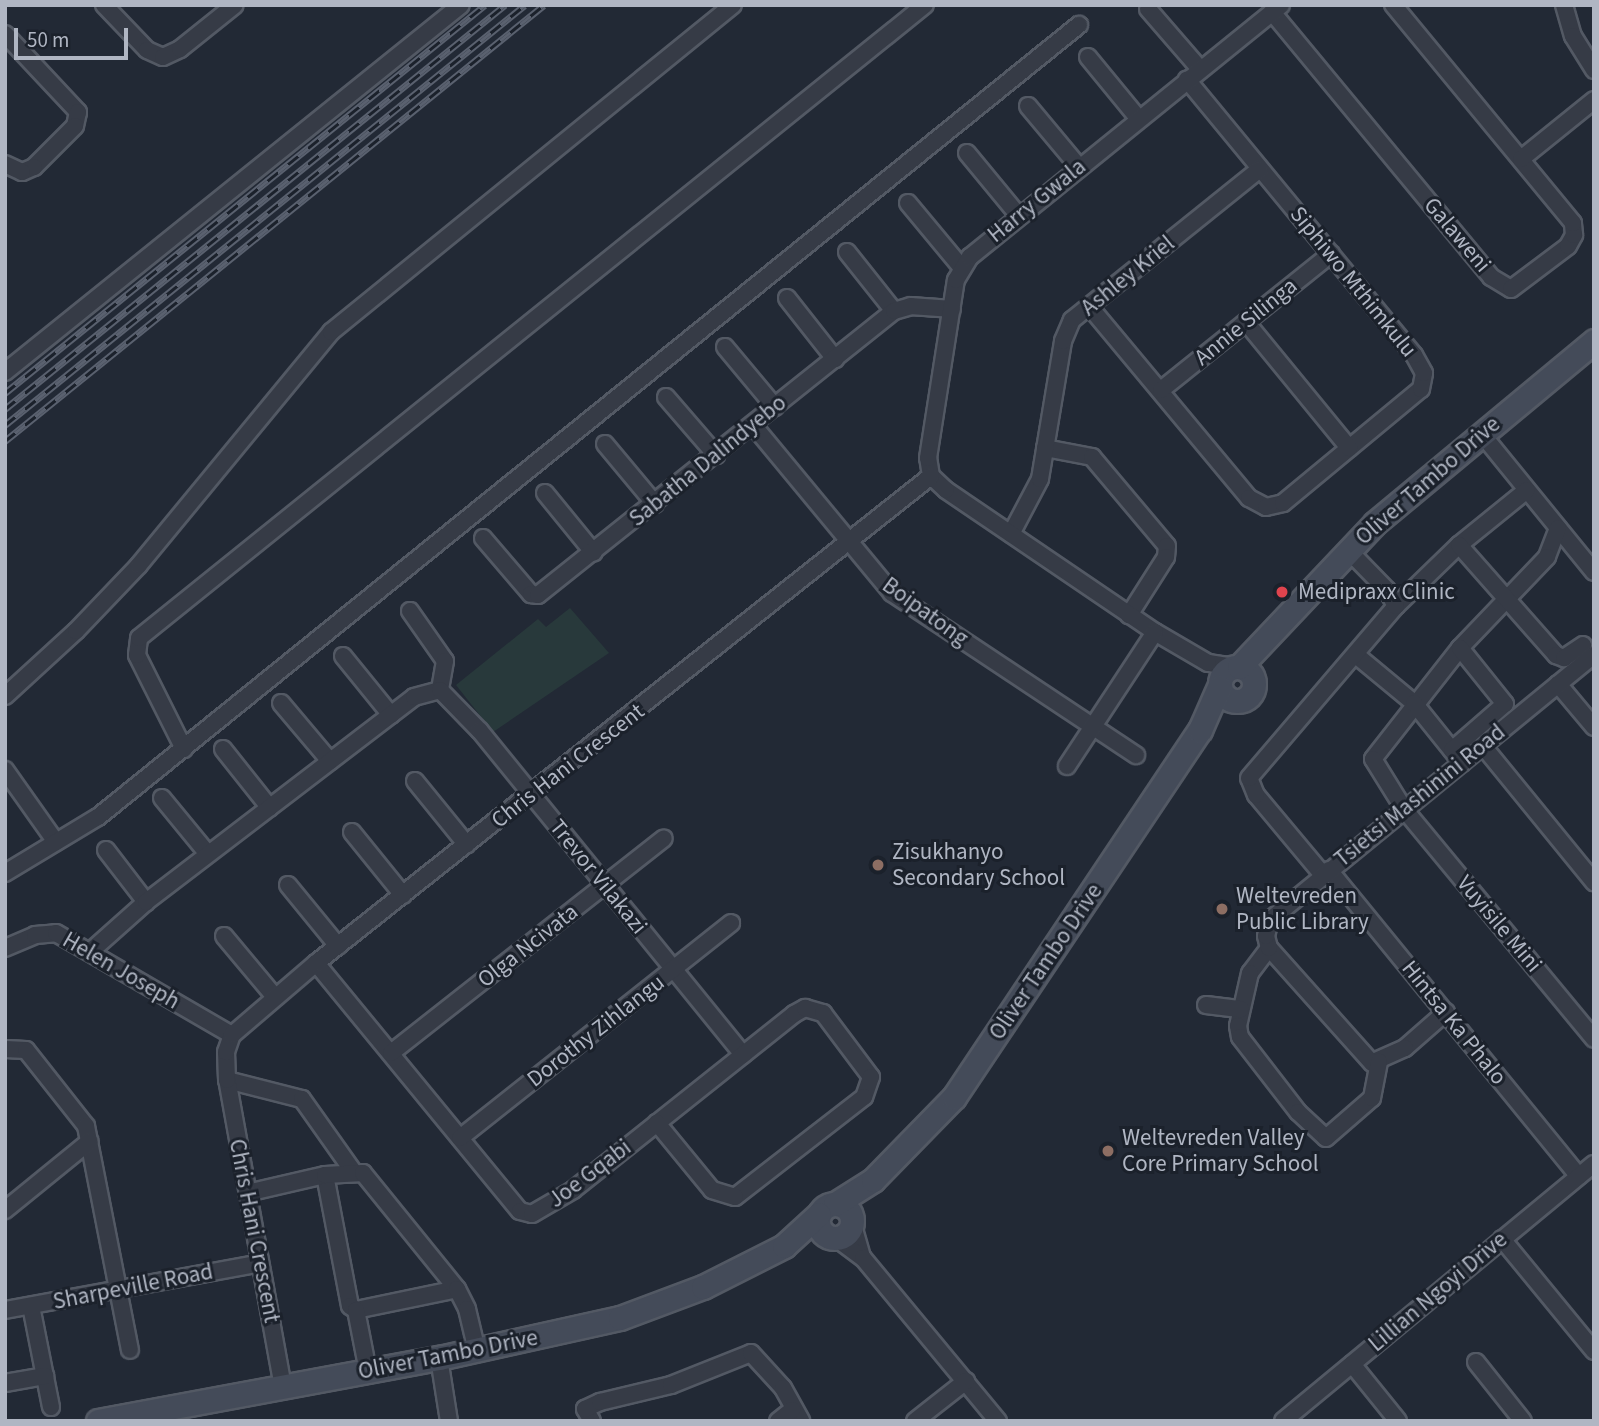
<!DOCTYPE html>
<html>
<head>
<meta charset="utf-8">
<style>
	body { margin:0 }
	#map { position:relative; width:1599px; height:1426px; overflow:hidden; background:#222935; font-family:"Source Sans 3",sans-serif }
	div>[style] { position:absolute }
	[style*='--x'] { left:calc(var(--x)*1px); top:calc(var(--y)*1px); width:calc(var(--w)*1px); rotate:calc(var(--a)*1deg) }
	.green>* { inset:0; background:#28393b }
	.roads { filter:drop-shadow(2px 0 #535964) drop-shadow(-2px 0 #535964) drop-shadow(0 2px #535964) drop-shadow(0 -2px #535964) }
	.street>* { height:16px; margin:-8px; padding:0 8px; transform-origin:8px; border-radius:8px; background:#363b46 }
	.secondary>* { height:23px; margin:-11.5px; padding:0 11.5px; transform-origin:11.5px; border-radius:11.5px; background:#444b59 }
	.secondary>.ring { margin:-11.5px; padding:0; box-sizing:content-box; background:none; border:23px solid #444b59; border-radius:50% }
	.rail>* { height:7px; margin-top:-3.5px; transform-origin:0; background:repeating-linear-gradient(90deg,#1b212b 0 13px,#5a616f 0 26px); box-sizing:border-box; border-block:2px solid #5a616f }
	.dots>* { width:19px; height:19px; translate:-50% -50%; box-sizing:border-box; border:4px solid #1b212b; border-radius:50% }
	span { translate:-50% -50%; white-space:nowrap; text-align:center; line-height:1.15; -webkit-text-stroke:6px #1b212b; paint-order:stroke }
	.street-label { font-size:23px; color:#b0b6c3 }
	.poi-label { font-size:23px; color:#b0b6c3 }
	.left { translate:0 -50%; text-align:left }
	.frame { position:absolute; inset:0; border:7px solid #b0b6c3; pointer-events:none }
	.scale { position:absolute; left:14px; top:28px; width:114px; height:32px; box-sizing:border-box; border:4px solid #b0b6c3; border-top:0; padding-left:9px; font-size:21px; line-height:24px; white-space:nowrap; color:#b0b6c3; -webkit-text-stroke:5px #1b212b; paint-order:stroke }
</style>
</head>
<body>
<div id="map">
	<div class="green">
		<i style="clip-path:polygon(570px 608px,609px 653px,493px 732px,456px 685px,538px 619px,546px 627px)"></i>
	</div>
	<div class="roads">
		<div class="street">
			<i style="--x:104;--y:5;--w:62;--a:46.3"></i>
			<i style="--x:147;--y:50;--w:17;--a:24"></i>
			<i style="--x:163;--y:57;--w:19;--a:-25"></i>
			<i style="--x:180;--y:49;--w:70;--a:-38.7"></i>
			<i style="--x:1564;--y:5;--w:32;--a:74"></i>
			<i style="--x:1573;--y:36;--w:40;--a:58"></i>
			<i style="--x:1148;--y:9;--w:79;--a:49.1"></i>
			<i style="--x:1272;--y:12;--w:344;--a:50.4"></i>
			<i style="--x:1491;--y:277;--w:23;--a:31"></i>
			<i style="--x:1511;--y:289;--w:71;--a:-37"></i>
			<i style="--x:1568;--y:246;--w:13;--a:-61"></i>
			<i style="--x:1574;--y:235;--w:12;--a:-95"></i>
			<i style="--x:1573;--y:223;--w:283;--a:-129.5"></i>
			<i style="--x:5;--y:34;--w:107;--a:46.9"></i>
			<i style="--x:78;--y:112;--w:14;--a:102"></i>
			<i style="--x:75;--y:126;--w:58;--a:135"></i>
			<i style="--x:34;--y:167;--w:13;--a:157"></i>
			<i style="--x:22;--y:172;--w:19;--a:-155"></i>
			<i style="--x:1088;--y:57;--w:80;--a:50.6"></i>
			<i style="--x:1028;--y:106;--w:80;--a:50.1"></i>
			<i style="--x:967;--y:153;--w:82;--a:50.5"></i>
			<i style="--x:1521;--y:159;--w:94;--a:-38.9"></i>
			<i style="--x:908;--y:203;--w:85;--a:50.3"></i>
			<i style="--x:847;--y:252;--w:75;--a:51.5"></i>
			<i style="--x:787;--y:298;--w:78;--a:51.8"></i>
			<i style="--x:1089;--y:306;--w:250;--a:50.2"></i>
			<i style="--x:1249;--y:498;--w:19;--a:28"></i>
			<i style="--x:1266;--y:507;--w:17;--a:-13"></i>
			<i style="--x:1283;--y:503;--w:179;--a:-39.6"></i>
			<i style="--x:1421;--y:389;--w:16;--a:-79"></i>
			<i style="--x:1424;--y:373;--w:21;--a:-119"></i>
			<i style="--x:1414;--y:355;--w:357;--a:-129.5"></i>
			<i style="--x:1246;--y:322;--w:163;--a:50.7"></i>
			<i style="--x:725;--y:347;--w:78;--a:50.2"></i>
			<i style="--x:5;--y:372;--w:585;--a:-38.83"></i>
			<i style="--x:1161;--y:390;--w:218;--a:-38.7"></i>
			<i style="--x:666;--y:397;--w:77;--a:49.2"></i>
			<i style="--x:753;--y:425;--w:218;--a:50.4"></i>
			<i style="--x:892;--y:593;--w:293;--a:33.6"></i>
			<i style="--x:1481;--y:433;--w:179;--a:50.9"></i>
			<i style="--x:605;--y:444;--w:78;--a:50.2"></i>
			<i style="--x:1045;--y:448;--w:48;--a:10.8"></i>
			<i style="--x:1092;--y:457;--w:116;--a:49.9"></i>
			<i style="--x:1167;--y:546;--w:11;--a:95"></i>
			<i style="--x:1166;--y:557;--w:69;--a:122.5"></i>
			<i style="--x:545;--y:493;--w:77;--a:50.8"></i>
			<i style="--x:1558;--y:528;--w:31;--a:111"></i>
			<i style="--x:1547;--y:557;--w:126;--a:133.7"></i>
			<i style="--x:1460;--y:648;--w:141;--a:128.1"></i>
			<i style="--x:1373;--y:759;--w:59;--a:58.2"></i>
			<i style="--x:1404;--y:809;--w:298;--a:50.4"></i>
			<i style="--x:1011;--y:534;--w:62;--a:-62.2"></i>
			<i style="--x:1040;--y:479;--w:140;--a:-80.5"></i>
			<i style="--x:1063;--y:341;--w:23;--a:-67"></i>
			<i style="--x:1072;--y:320;--w:241;--a:-38.8"></i>
			<i style="--x:483;--y:538;--w:74;--a:49.4"></i>
			<i style="--x:531;--y:594;--w:7;--a:8"></i>
			<i style="--x:538;--y:595;--w:455;--a:-38.6"></i>
			<i style="--x:894;--y:311;--w:18;--a:-16"></i>
			<i style="--x:911;--y:306;--w:41;--a:4.2"></i>
			<i style="--x:1459;--y:545;--w:87;--a:-39"></i>
			<i style="--x:1396;--y:606;--w:88;--a:-44.1"></i>
			<i style="--x:1459;--y:545;--w:147;--a:48.6"></i>
			<i style="--x:1556;--y:655;--w:9;--a:21"></i>
			<i style="--x:1564;--y:658;--w:23;--a:-34"></i>
			<i style="--x:410;--y:611;--w:61;--a:55"></i>
			<i style="--x:445;--y:661;--w:29;--a:100"></i>
			<i style="--x:1356;--y:655;--w:75;--a:39.6"></i>
			<i style="--x:1414;--y:703;--w:77;--a:51.3"></i>
			<i style="--x:343;--y:656;--w:76;--a:50.9"></i>
			<i style="--x:1234;--y:667;--w:26;--a:-171"></i>
			<i style="--x:1208;--y:663;--w:61;--a:-149.7"></i>
			<i style="--x:1155;--y:632;--w:253;--a:-145.8"></i>
			<i style="--x:946;--y:490;--w:21;--a:-137"></i>
			<i style="--x:931;--y:476;--w:18;--a:-99"></i>
			<i style="--x:928;--y:458;--w:180;--a:-81.1"></i>
			<i style="--x:956;--y:280;--w:27;--a:-59"></i>
			<i style="--x:970;--y:257;--w:400;--a:-39"></i>
			<i style="--x:1558;--y:684;--w:56;--a:50.1"></i>
			<i style="--x:5;--y:696;--w:96;--a:-42.5"></i>
			<i style="--x:76;--y:631;--w:91;--a:-46.3"></i>
			<i style="--x:139;--y:565;--w:302;--a:-50.5"></i>
			<i style="--x:331;--y:332;--w:518;--a:-39.13"></i>
			<i style="--x:281;--y:703;--w:76;--a:49.8"></i>
			<i style="--x:1483;--y:746;--w:176;--a:50.8"></i>
			<i style="--x:184;--y:749;--w:105;--a:-116.6"></i>
			<i style="--x:137;--y:655;--w:17;--a:-83"></i>
			<i style="--x:139;--y:638;--w:1009;--a:-38.85"></i>
			<i style="--x:223;--y:749;--w:75;--a:51.5"></i>
			<i style="--x:1452;--y:750;--w:70;--a:-41"></i>
			<i style="--x:1505;--y:704;--w:72;--a:-128.8"></i>
			<i style="--x:1067;--y:766;--w:160;--a:-56.7"></i>
			<i style="--x:5;--y:770;--w:88;--a:54.7"></i>
			<i style="--x:415;--y:781;--w:82;--a:50.9"></i>
			<i style="--x:162;--y:798;--w:72;--a:50.6"></i>
			<i style="--x:352;--y:832;--w:81;--a:51"></i>
			<i style="--x:106;--y:850;--w:66;--a:52.4"></i>
			<i style="--x:1329;--y:870;--w:395;--a:50.8"></i>
			<i style="--x:5;--y:873;--w:109;--a:-31.1"></i>
			<i style="--x:98;--y:817;--w:1261;--a:-38.92"></i>
			<i style="--x:1323;--y:875;--w:104;--a:-129.9"></i>
			<i style="--x:1256;--y:795;--w:18;--a:-112"></i>
			<i style="--x:1249;--y:778;--w:226;--a:-49.5"></i>
			<i style="--x:1396;--y:606;--w:18;--a:-119"></i>
			<i style="--x:1387;--y:590;--w:56;--a:-134.3"></i>
			<i style="--x:288;--y:885;--w:79;--a:50.7"></i>
			<i style="--x:224;--y:936;--w:80;--a:50.1"></i>
			<i style="--x:5;--y:948;--w:33;--a:-23"></i>
			<i style="--x:35;--y:935;--w:21;--a:-5"></i>
			<i style="--x:56;--y:933;--w:203;--a:30.1"></i>
			<i style="--x:1269;--y:948;--w:31;--a:127"></i>
			<i style="--x:1250;--y:973;--w:54;--a:102.8"></i>
			<i style="--x:1238;--y:1026;--w:11;--a:80"></i>
			<i style="--x:1240;--y:1037;--w:95;--a:52.3"></i>
			<i style="--x:1298;--y:1112;--w:38;--a:43"></i>
			<i style="--x:91;--y:951;--w:74;--a:-41.7"></i>
			<i style="--x:146;--y:902;--w:337;--a:-37.4"></i>
			<i style="--x:414;--y:697;--w:27;--a:-15"></i>
			<i style="--x:440;--y:690;--w:57;--a:45.7"></i>
			<i style="--x:480;--y:731;--w:417;--a:50.9"></i>
			<i style="--x:316;--y:963;--w:321;--a:50.6"></i>
			<i style="--x:520;--y:1211;--w:12;--a:14"></i>
			<i style="--x:532;--y:1214;--w:48;--a:-30.3"></i>
			<i style="--x:573;--y:1190;--w:283;--a:-38.5"></i>
			<i style="--x:794;--y:1014;--w:13;--a:-29"></i>
			<i style="--x:805;--y:1008;--w:19;--a:16"></i>
			<i style="--x:823;--y:1013;--w:80;--a:53.1"></i>
			<i style="--x:871;--y:1077;--w:21;--a:109"></i>
			<i style="--x:864;--y:1097;--w:163;--a:142.2"></i>
			<i style="--x:735;--y:1197;--w:24;--a:-163"></i>
			<i style="--x:712;--y:1190;--w:87;--a:-129.4"></i>
			<i style="--x:1206;--y:1005;--w:35;--a:7"></i>
			<i style="--x:1446;--y:1012;--w:55;--a:138.7"></i>
			<i style="--x:1405;--y:1048;--w:36;--a:156"></i>
			<i style="--x:1372;--y:1063;--w:154;--a:-131.8"></i>
			<i style="--x:1269;--y:948;--w:12;--a:-104"></i>
			<i style="--x:1266;--y:936;--w:16;--a:-76"></i>
			<i style="--x:1270;--y:920;--w:419;--a:-39.3"></i>
			<i style="--x:5;--y:1049;--w:21;--a:3"></i>
			<i style="--x:26;--y:1050;--w:97;--a:51.7"></i>
			<i style="--x:86;--y:1126;--w:228;--a:78.9"></i>
			<i style="--x:391;--y:1053;--w:347;--a:-38.2"></i>
			<i style="--x:227;--y:1080;--w:77;--a:14.2"></i>
			<i style="--x:302;--y:1099;--w:88;--a:54.7"></i>
			<i style="--x:460;--y:1138;--w:346;--a:-38.4"></i>
			<i style="--x:1326;--y:1138;--w:61;--a:-41"></i>
			<i style="--x:1372;--y:1098;--w:37;--a:-79"></i>
			<i style="--x:325;--y:1175;--w:133;--a:79.2"></i>
			<i style="--x:350;--y:1306;--w:7;--a:34"></i>
			<i style="--x:356;--y:1310;--w:103;--a:-11.7"></i>
			<i style="--x:247;--y:1193;--w:80;--a:-13"></i>
			<i style="--x:325;--y:1175;--w:38;--a:-3"></i>
			<i style="--x:363;--y:1173;--w:149;--a:51"></i>
			<i style="--x:457;--y:1289;--w:22;--a:63"></i>
			<i style="--x:467;--y:1309;--w:43;--a:76.6"></i>
			<i style="--x:5;--y:1210;--w:109;--a:-39.1"></i>
			<i style="--x:852;--y:1222;--w:35;--a:74"></i>
			<i style="--x:836;--y:1238;--w:34;--a:37"></i>
			<i style="--x:863;--y:1258;--w:212;--a:50.4"></i>
			<i style="--x:1502;--y:1239;--w:145;--a:50.6"></i>
			<i style="--x:31;--y:1306;--w:103;--a:78.8"></i>
			<i style="--x:5;--y:1310;--w:259;--a:-10.4"></i>
			<i style="--x:356;--y:1310;--w:62;--a:78.9"></i>
			<i style="--x:439;--y:1358;--w:64;--a:81"></i>
			<i style="--x:1476;--y:1362;--w:75;--a:51.5"></i>
			<i style="--x:1352;--y:1364;--w:73;--a:51.1"></i>
			<i style="--x:5;--y:1383;--w:41;--a:-9.9"></i>
			<i style="--x:283;--y:1387;--w:312;--a:-100.3"></i>
			<i style="--x:227;--y:1080;--w:28;--a:-92"></i>
			<i style="--x:226;--y:1052;--w:18;--a:-71"></i>
			<i style="--x:232;--y:1035;--w:111;--a:-40.6"></i>
			<i style="--x:316;--y:963;--w:784;--a:-38.37"></i>
			<i style="--x:592;--y:1421;--w:14;--a:-120"></i>
			<i style="--x:585;--y:1409;--w:17;--a:-25"></i>
			<i style="--x:600;--y:1402;--w:73;--a:-13.5"></i>
			<i style="--x:671;--y:1385;--w:86;--a:-21.8"></i>
			<i style="--x:751;--y:1353;--w:47;--a:47.6"></i>
			<i style="--x:783;--y:1388;--w:38;--a:61"></i>
			<i style="--x:778;--y:1421;--w:18;--a:-38"></i>
			<i style="--x:915;--y:1421;--w:65;--a:-38.1"></i>
			<i style="--x:1283;--y:1421;--w:403;--a:-39.6"></i>
		</div>
		<div class="secondary">
			<i class="ring" style="left:1220px;top:667px;width:11px;height:11px"></i>
			<i style="--x:1239;--y:667;--w:198;--a:-46.6"></i>
			<i style="--x:1375;--y:523;--w:285;--a:-39.7"></i>
			<i class="ring" style="left:818px;top:1204px;width:11px;height:11px"></i>
			<i style="--x:835;--y:1204;--w:45;--a:-32.3"></i>
			<i style="--x:873;--y:1180;--w:116;--a:-45.7"></i>
			<i style="--x:954;--y:1097;--w:442;--a:-56.2"></i>
			<i style="--x:1200;--y:730;--w:47;--a:-66.2"></i>
			<i style="--x:98;--y:1421;--w:347;--a:-10.5"></i>
			<i style="--x:439;--y:1358;--w:185;--a:-12.5"></i>
			<i style="--x:620;--y:1318;--w:89;--a:-20.5"></i>
			<i style="--x:703;--y:1287;--w:91;--a:-26.8"></i>
			<i style="--x:784;--y:1246;--w:47;--a:-42.4"></i>
		</div>
	</div>
	<div class="rail">
		<i style="--x:5;--y:393;--w:617;--a:-38.95"></i>
		<i style="--x:5;--y:409;--w:643;--a:-38.94"></i>
		<i style="--x:5;--y:425;--w:668;--a:-38.93"></i>
		<i style="--x:5;--y:441;--w:693;--a:-38.97"></i>
	</div>
	<div class="dots">
		<i style="left:1282px;top:592px;background:#e0444e"></i>
		<i style="left:878px;top:865px;background:#8d6e63"></i>
		<i style="left:1222px;top:909px;background:#8d6e63"></i>
		<i style="left:1108px;top:1151px;background:#8d6e63"></i>
	</div>
	<div class="street-label">
		<span style="left:1037px;top:201px;rotate:-39deg">Harry Gwala</span>
		<span style="left:1457px;top:235px;rotate:50deg">Galaweni</span>
		<span style="left:1128px;top:276px;rotate:-39deg">Ashley Kriel</span>
		<span style="left:1353px;top:282px;rotate:51deg">Siphiwo Mthimkulu</span>
		<span style="left:1246px;top:322px;rotate:-39deg">Annie Silinga</span>
		<span style="left:708px;top:461px;rotate:-39deg">Sabatha Dalindyebo</span>
		<span style="left:1428px;top:481px;rotate:-41deg">Oliver Tambo Drive</span>
		<span style="left:925px;top:612px;rotate:36deg">Boipatong</span>
		<span style="left:568px;top:766px;rotate:-38deg">Chris Hani Crescent</span>
		<span style="left:1420px;top:796px;rotate:-39deg">Tsietsi Mashinini Road</span>
		<span style="left:598px;top:877px;rotate:51deg">Trevor Vilakazi</span>
		<span style="left:1499px;top:924px;rotate:50deg">Vuyisile Mini</span>
		<span style="left:528px;top:946px;rotate:-38deg">Olga Ncivata</span>
		<span style="left:1046px;top:962px;rotate:-56deg">Oliver Tambo Drive</span>
		<span style="left:121px;top:971px;rotate:30deg">Helen Joseph</span>
		<span style="left:1454px;top:1023px;rotate:51deg">Hintsa Ka Phalo</span>
		<span style="left:596px;top:1031px;rotate:-38deg">Dorothy Zihlangu</span>
		<span style="left:590px;top:1174px;rotate:-37deg">Joe Gqabi</span>
		<span style="left:254px;top:1231px;rotate:79deg">Chris Hani Crescent</span>
		<span style="left:133px;top:1287px;rotate:-11deg">Sharpeville Road</span>
		<span style="left:1438px;top:1292px;rotate:-40deg">Lillian Ngoyi Drive</span>
		<span style="left:448px;top:1355px;rotate:-11deg">Oliver Tambo Drive</span>
	</div>
	<div class="poi-label">
		<span class="left" style="left:1298px;top:592px">Medipraxx Clinic</span>
		<span class="left" style="left:892px;top:865px">Zisukhanyo<br>Secondary School</span>
		<span class="left" style="left:1236px;top:909px">Weltevreden<br>Public Library</span>
		<span class="left" style="left:1122px;top:1151px">Weltevreden Valley<br>Core Primary School</span>
	</div>
	<div class="frame"></div>
	<div class="scale">50 m</div>
</div>
</body>
</html>
